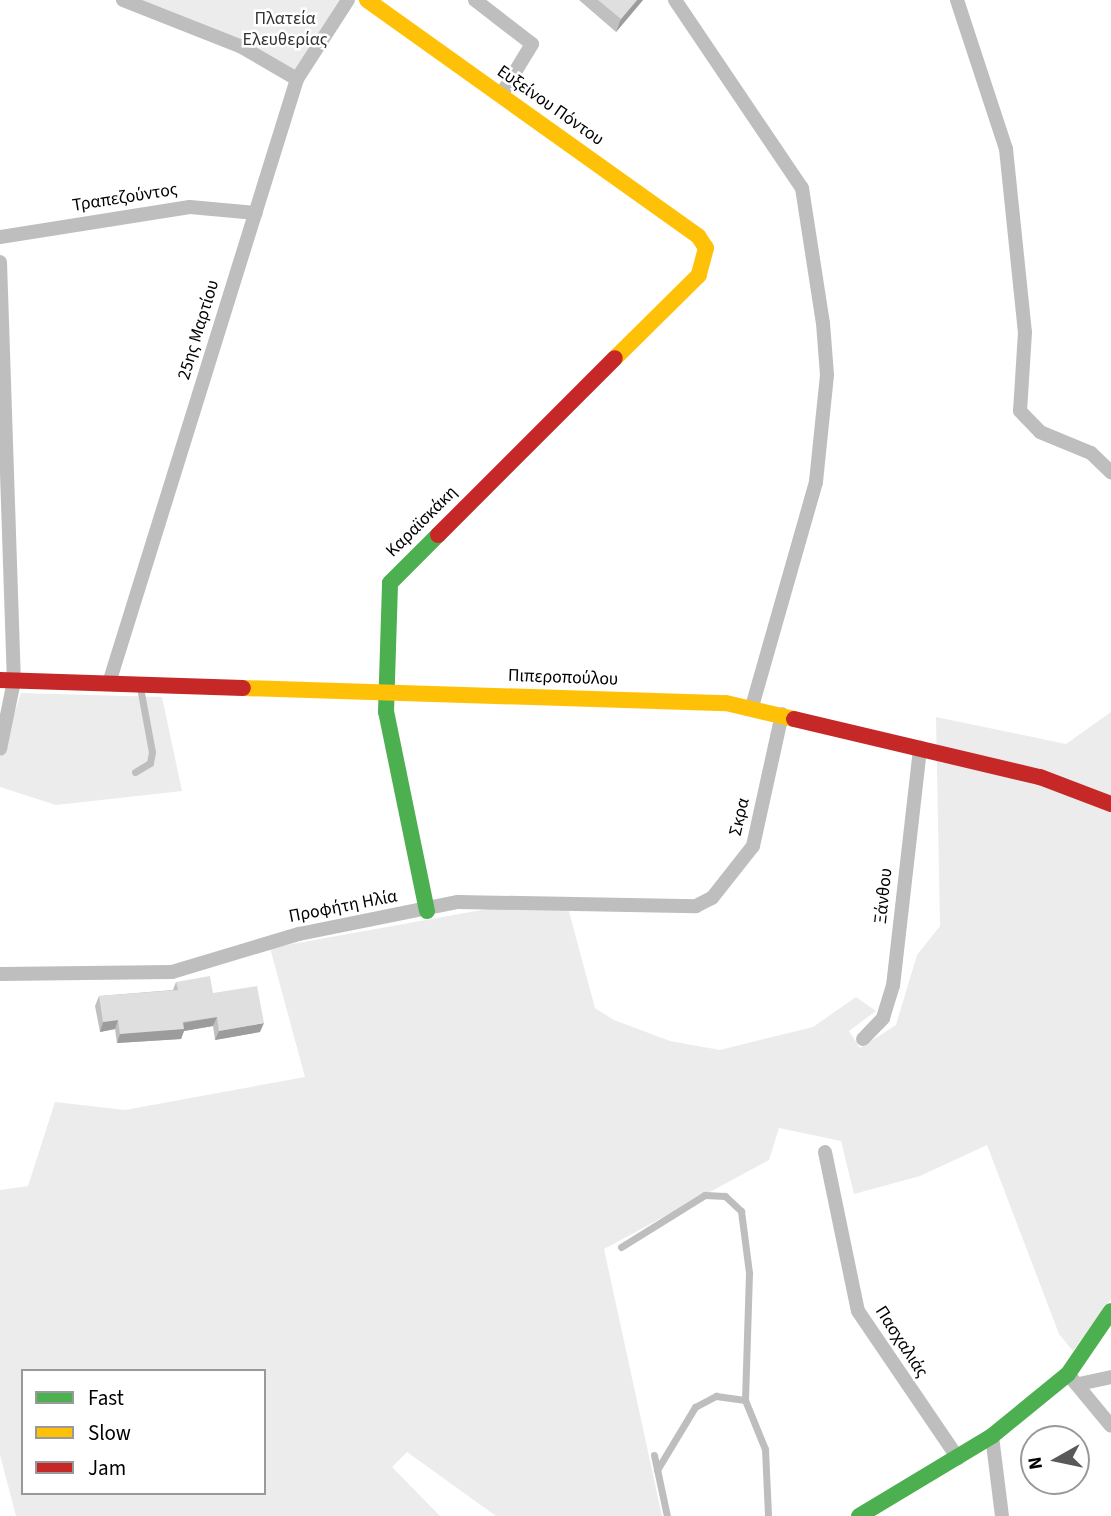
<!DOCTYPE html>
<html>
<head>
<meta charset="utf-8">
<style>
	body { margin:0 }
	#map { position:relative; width:1111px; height:1516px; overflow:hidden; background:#fff; font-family:"Source Sans 3",sans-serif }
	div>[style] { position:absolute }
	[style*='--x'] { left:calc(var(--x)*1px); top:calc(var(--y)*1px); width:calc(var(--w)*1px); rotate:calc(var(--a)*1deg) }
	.green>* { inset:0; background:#ececec }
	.lane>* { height:7px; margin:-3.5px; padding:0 3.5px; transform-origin:3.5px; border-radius:3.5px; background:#bebebe }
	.street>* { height:14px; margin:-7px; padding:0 7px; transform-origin:7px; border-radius:7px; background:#bebebe }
	.fast>* { height:16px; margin:-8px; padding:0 8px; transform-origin:8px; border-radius:8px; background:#4caf50 }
	.slow>* { height:16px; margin:-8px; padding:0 8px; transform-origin:8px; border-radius:8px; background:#ffc107 }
	.jam>* { height:16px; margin:-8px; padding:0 8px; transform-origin:8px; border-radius:8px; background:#c62828 }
	.wall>* { inset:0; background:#c0c0c0 }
	.shaded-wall>* { inset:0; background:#9c9c9c }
	.building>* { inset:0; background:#dfdfdf }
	span { translate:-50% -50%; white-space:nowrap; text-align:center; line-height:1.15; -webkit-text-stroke:5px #fff; paint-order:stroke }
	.park-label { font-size:18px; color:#333 }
	.street-label { font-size:18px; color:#000 }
	.legend { position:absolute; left:21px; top:1369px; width:245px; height:126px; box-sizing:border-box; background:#fff; border:2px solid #999; margin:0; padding:9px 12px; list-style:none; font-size:21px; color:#000 }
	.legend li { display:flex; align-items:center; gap:14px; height:35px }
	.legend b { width:35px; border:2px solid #999 }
	.north { position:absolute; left:1020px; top:1425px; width:70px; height:70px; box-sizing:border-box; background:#fff; border:2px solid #999; border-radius:50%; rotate:261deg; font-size:19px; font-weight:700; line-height:28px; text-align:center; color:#000 }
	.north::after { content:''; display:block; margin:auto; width:24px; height:32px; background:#595959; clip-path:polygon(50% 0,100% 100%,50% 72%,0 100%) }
</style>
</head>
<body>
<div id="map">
	<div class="green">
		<i style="clip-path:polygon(132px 0,339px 0,295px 73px)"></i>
		<i style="clip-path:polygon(21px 693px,162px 697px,182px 791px,56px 805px,0 787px,0 757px)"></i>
		<i style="clip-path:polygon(evenodd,1111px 712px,1111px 1299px,1073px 1351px,1059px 1334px,987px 1145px,920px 1176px,854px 1194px,841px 1141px,779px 1128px,769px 1160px,604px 1249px,662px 1516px,496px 1516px,407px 1452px,392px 1467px,440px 1516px,16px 1516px,0 1455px,0 1190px,28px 1186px,55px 1102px,125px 1110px,305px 1077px,270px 948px,487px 909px,568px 908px,595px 1008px,614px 1020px,670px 1041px,720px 1050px,813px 1027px,856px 997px,876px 1011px,849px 1031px,860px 1048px,896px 1025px,917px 955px,940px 926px,936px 717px,1066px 744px,1111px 712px,23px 1371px,264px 1371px,264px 1493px,23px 1493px,23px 1371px)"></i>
	</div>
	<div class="lane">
		<i style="--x:135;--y:772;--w:17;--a:-31"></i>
		<i style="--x:150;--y:763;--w:11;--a:-80"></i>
		<i style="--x:152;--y:752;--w:66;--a:-100.5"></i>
		<i style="--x:621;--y:1247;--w:99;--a:-31.8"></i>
		<i style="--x:705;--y:1195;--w:20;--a:3"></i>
		<i style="--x:725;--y:1196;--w:22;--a:43"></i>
		<i style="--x:741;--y:1211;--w:63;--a:82.6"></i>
		<i style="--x:749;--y:1273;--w:127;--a:91.8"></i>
		<i style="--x:745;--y:1400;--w:53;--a:67.8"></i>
		<i style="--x:765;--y:1449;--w:67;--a:87.4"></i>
		<i style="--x:654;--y:1455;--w:62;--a:78"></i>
		<i style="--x:657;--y:1470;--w:74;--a:-58.9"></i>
		<i style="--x:695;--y:1407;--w:24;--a:-28"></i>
		<i style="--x:716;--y:1396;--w:29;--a:8"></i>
	</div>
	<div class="street">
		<i style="--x:123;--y:0;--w:126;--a:21.5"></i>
		<i style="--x:240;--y:46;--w:66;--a:30.1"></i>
		<i style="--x:475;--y:0;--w:72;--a:37.7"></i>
		<i style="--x:532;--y:44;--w:60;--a:121.3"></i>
		<i style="--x:675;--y:0;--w:227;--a:56"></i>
		<i style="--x:802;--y:188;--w:137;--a:81.2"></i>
		<i style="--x:823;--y:323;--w:52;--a:85.6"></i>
		<i style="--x:827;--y:375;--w:108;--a:95.9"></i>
		<i style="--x:816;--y:482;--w:233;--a:105.9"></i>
		<i style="--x:957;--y:0;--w:157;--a:71.8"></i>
		<i style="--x:1006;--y:149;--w:184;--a:84.1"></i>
		<i style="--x:1025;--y:332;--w:79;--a:93.6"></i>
		<i style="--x:1020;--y:411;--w:29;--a:46"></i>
		<i style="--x:1040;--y:432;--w:55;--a:22.4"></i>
		<i style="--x:1091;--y:453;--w:28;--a:44"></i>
		<i style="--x:0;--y:237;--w:192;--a:-9"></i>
		<i style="--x:190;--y:207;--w:66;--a:5.2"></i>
		<i style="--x:0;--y:262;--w:419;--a:88.1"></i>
		<i style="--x:14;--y:681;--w:69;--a:101.6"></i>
		<i style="--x:109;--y:683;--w:633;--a:-72.71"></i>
		<i style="--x:297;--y:79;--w:94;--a:-57.2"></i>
		<i style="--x:0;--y:974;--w:172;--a:-0.7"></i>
		<i style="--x:172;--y:972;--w:133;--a:-16.7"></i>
		<i style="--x:299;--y:934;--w:162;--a:-11.4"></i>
		<i style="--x:458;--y:902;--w:238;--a:1"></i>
		<i style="--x:696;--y:906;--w:18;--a:-27"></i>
		<i style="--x:712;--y:898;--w:66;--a:-51.7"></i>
		<i style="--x:753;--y:846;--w:135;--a:-77.6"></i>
		<i style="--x:863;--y:1039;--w:29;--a:-46"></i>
		<i style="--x:883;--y:1018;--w:34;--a:-73"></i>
		<i style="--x:893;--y:986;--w:240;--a:-83.5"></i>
		<i style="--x:825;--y:1152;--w:162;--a:78.3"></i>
		<i style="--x:858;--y:1311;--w:178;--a:55.8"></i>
		<i style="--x:1068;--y:1374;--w:67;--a:50.4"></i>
		<i style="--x:1079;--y:1384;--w:33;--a:-12"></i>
		<i style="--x:992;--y:1436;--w:81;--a:82.9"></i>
	</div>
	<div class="fast">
		<i style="--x:427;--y:911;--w:203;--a:-101.6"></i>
		<i style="--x:386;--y:712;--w:129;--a:-88.2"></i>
		<i style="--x:390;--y:583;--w:68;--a:-45"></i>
		<i style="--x:859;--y:1516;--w:155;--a:-31"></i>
		<i style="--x:992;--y:1436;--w:98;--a:-39.2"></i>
		<i style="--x:1068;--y:1374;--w:76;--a:-55.7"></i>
	</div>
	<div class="slow">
		<i style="--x:367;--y:0;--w:407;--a:35.5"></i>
		<i style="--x:698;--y:236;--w:14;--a:56"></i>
		<i style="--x:706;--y:248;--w:28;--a:105"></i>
		<i style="--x:699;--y:275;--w:118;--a:135.3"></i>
		<i style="--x:243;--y:688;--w:483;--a:1.8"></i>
		<i style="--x:726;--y:703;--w:70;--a:13.2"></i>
	</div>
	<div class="jam">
		<i style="--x:438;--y:535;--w:250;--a:-45"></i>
		<i style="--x:0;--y:680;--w:243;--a:1.9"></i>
		<i style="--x:794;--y:719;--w:253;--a:13.3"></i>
		<i style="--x:1040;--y:777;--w:76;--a:20.8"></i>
	</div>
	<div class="wall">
		<i style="clip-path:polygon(579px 0,643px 0,616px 32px)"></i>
		<i style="clip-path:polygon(176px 982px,213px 993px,260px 1032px,215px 1040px,213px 1026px,184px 1031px,181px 1039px,117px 1043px,115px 1029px,100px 1032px,95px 1006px,99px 996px,173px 990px)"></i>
	</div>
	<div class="shaded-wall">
		<i style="clip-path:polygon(637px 0,643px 0,616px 32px,621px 19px)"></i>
		<i style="clip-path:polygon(217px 1017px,213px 1026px,184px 1031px,181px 1039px,117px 1043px,120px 1034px)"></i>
		<i style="clip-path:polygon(118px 1020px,115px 1029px,100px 1032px,103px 1022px)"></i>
		<i style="clip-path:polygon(264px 1023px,260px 1032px,215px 1040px,219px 1031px)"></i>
	</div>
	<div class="building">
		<i style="clip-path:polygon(598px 0,637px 0,621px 19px)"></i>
		<i style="clip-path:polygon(210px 976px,213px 993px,257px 986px,264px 1023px,219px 1031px,217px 1017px,183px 1022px,184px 1029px,120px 1034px,118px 1020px,103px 1022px,99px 996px,178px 990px,176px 982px)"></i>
	</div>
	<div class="park-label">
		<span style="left:285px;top:30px">Πλατεία<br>Ελευθερίας</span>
	</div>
	<div class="street-label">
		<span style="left:550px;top:106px;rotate:35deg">Ευξείνου Πόντου</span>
		<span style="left:125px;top:198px;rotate:-9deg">Τραπεζούντος</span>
		<span style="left:199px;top:330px;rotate:-73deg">25ης Μαρτίου</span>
		<span style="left:422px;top:522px;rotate:-45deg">Καραϊσκάκη</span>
		<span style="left:563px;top:678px;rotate:2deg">Πιπεροπούλου</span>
		<span style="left:740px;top:817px;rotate:-77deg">Σκρα</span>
		<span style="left:884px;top:896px;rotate:-84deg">Ξάνθου</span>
		<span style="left:343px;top:907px;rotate:-11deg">Προφήτη Ηλία</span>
		<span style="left:901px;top:1342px;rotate:57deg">Πασχαλιάς</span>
	</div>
	<ul class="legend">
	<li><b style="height:9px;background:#4caf50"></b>Fast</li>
	<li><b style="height:9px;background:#ffc107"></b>Slow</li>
	<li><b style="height:9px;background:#c62828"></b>Jam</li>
	</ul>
	<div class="north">N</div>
</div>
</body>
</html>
